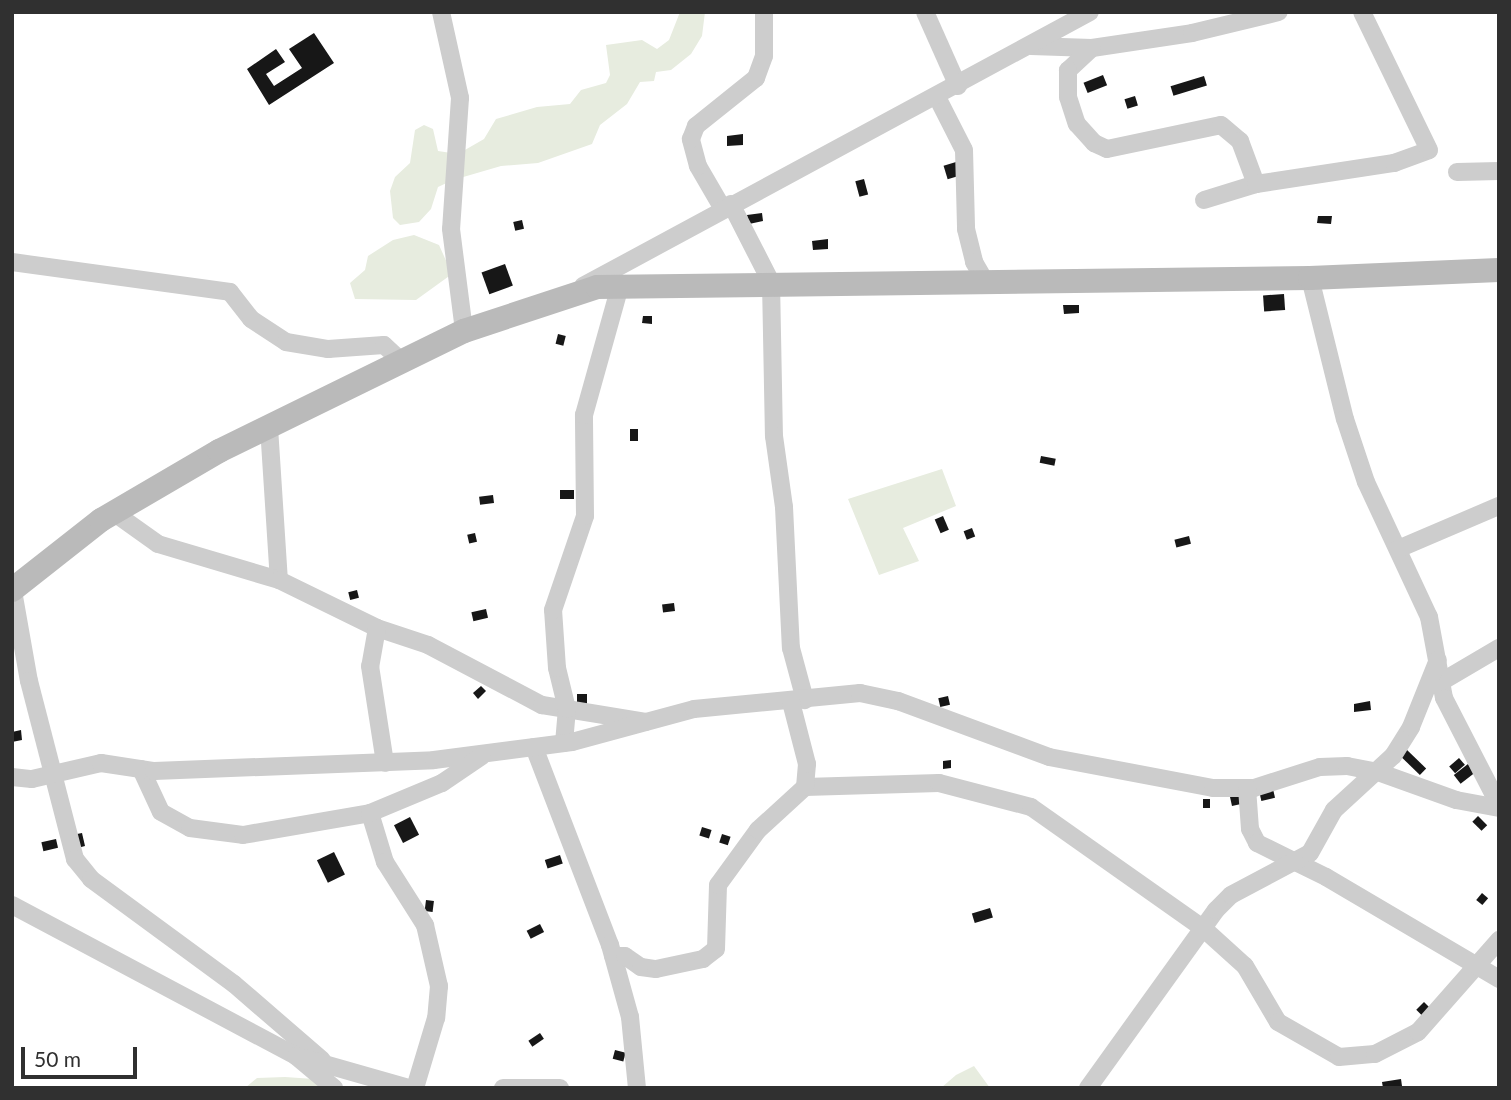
<!DOCTYPE html>
<html>
<head>
<meta charset="utf-8">
<style>
	body { margin:0 }
	#map { position:relative; width:1511px; height:1100px; overflow:hidden; background:#fff; font-family:Lato,sans-serif }
	div>[style] { position:absolute }
	[style*='--x'] { left:calc(var(--x)*1px); top:calc(var(--y)*1px); width:calc(var(--w)*1px); rotate:calc(var(--a)*1deg) }
	.green>* { inset:0; background:#e7ecdf }
	.building>* { inset:0; background:#171717; transform-origin:0 0 }
	.street>* { height:18px; margin:-9px; padding:0 9px; transform-origin:9px; border-radius:9px; background:#cdcdcd }
	.secondary>* { height:24px; margin:-12px; padding:0 12px; transform-origin:12px; border-radius:12px; background:#bababa }
	span { translate:-50% -50%; white-space:nowrap; text-align:center; line-height:1.15; -webkit-text-stroke:7px #fff; paint-order:stroke }
	.frame { position:absolute; inset:0; border:14px solid #303030; pointer-events:none }
	.scale { position:absolute; left:21px; top:1047px; width:116px; height:32px; box-sizing:border-box; border:4px solid #303030; border-top:0; padding-left:9px; font-size:21px; line-height:24px; white-space:nowrap; color:#303030; -webkit-text-stroke:5px #fff; paint-order:stroke }
</style>
</head>
<body>
<div id="map">
	<div class="green">
		<i style="clip-path:polygon(680px 12px,705px 12px,702px 36px,691px 54px,671px 70px,656px 72px,654px 81px,640px 82px,627px 104px,600px 125px,592px 144px,538px 163px,501px 166px,453px 180px,438px 187px,431px 209px,419px 222px,400px 225px,393px 218px,390px 191px,395px 177px,410px 163px,415px 130px,424px 125px,433px 129px,438px 151px,458px 154px,484px 139px,496px 119px,537px 107px,570px 104px,581px 90px,606px 83px,610px 75px,606px 45px,642px 40px,657px 49px,669px 40px)"></i>
		<i style="clip-path:polygon(414px 235px,439px 245px,452px 274px,416px 300px,355px 299px,350px 283px,365px 270px,368px 256px,393px 240px)"></i>
		<i style="clip-path:polygon(942px 469px,956px 506px,903px 528px,919px 561px,879px 575px,848px 499px)"></i>
		<i style="clip-path:polygon(974px 1066px,990px 1088px,941px 1088px,956px 1075px)"></i>
		<i style="clip-path:polygon(285px 1077px,314px 1079px,319px 1088px,245px 1088px,257px 1078px)"></i>
	</div>
	<div class="building">
		<i style="clip-path:polygon(314px 33px,334px 63px,269px 105px,247px 69px,276px 49px,285px 62px,266px 74px,274px 86px,302px 68px,289px 49px)"></i>
		<i style="left:1103px;top:75px;width:11px;height:21px;rotate:68deg"></i>
		<i style="left:1204px;top:76px;width:10px;height:35px;rotate:73deg"></i>
		<i style="left:1135px;top:96px;width:10px;height:11px;rotate:73deg"></i>
		<i style="clip-path:polygon(743px 134px,743px 145px,727px 146px,727px 136px)"></i>
		<i style="left:956px;top:162px;width:14px;height:13px;rotate:73deg"></i>
		<i style="left:864px;top:179px;width:16px;height:9px;rotate:75deg"></i>
		<i style="clip-path:polygon(762px 213px,763px 221px,749px 224px,747px 215px)"></i>
		<i style="clip-path:polygon(1318px 216px,1332px 216px,1331px 224px,1317px 223px)"></i>
		<i style="left:522px;top:220px;width:9px;height:9px;rotate:77deg"></i>
		<i style="clip-path:polygon(828px 239px,828px 249px,813px 250px,812px 241px)"></i>
		<i style="left:505px;top:264px;width:23px;height:25px;rotate:70deg"></i>
		<i style="left:1284px;top:294px;width:16px;height:21px;rotate:86deg"></i>
		<i style="clip-path:polygon(1063px 305px,1079px 305px,1079px 313px,1064px 314px)"></i>
		<i style="clip-path:polygon(643px 316px,652px 316px,652px 324px,642px 323px)"></i>
		<i style="left:558px;top:334px;width:8px;height:10px;rotate:14deg"></i>
		<i style="left:630px;top:429px;width:8px;height:12px"></i>
		<i style="left:1041px;top:456px;width:15px;height:7px;rotate:11deg"></i>
		<i style="left:574px;top:490px;width:9px;height:14px;rotate:90deg"></i>
		<i style="left:493px;top:495px;width:8px;height:14px;rotate:83deg"></i>
		<i style="left:943px;top:516px;width:15px;height:9px;rotate:67deg"></i>
		<i style="left:972px;top:528px;width:9px;height:9px;rotate:69deg"></i>
		<i style="left:475px;top:533px;width:9px;height:8px;rotate:77deg"></i>
		<i style="left:1189px;top:536px;width:8px;height:15px;rotate:76deg"></i>
		<i style="left:357px;top:590px;width:8px;height:9px;rotate:76deg"></i>
		<i style="left:674px;top:603px;width:8px;height:12px;rotate:83deg"></i>
		<i style="left:486px;top:609px;width:9px;height:15px;rotate:77deg"></i>
		<i style="clip-path:polygon(481px 686px,486px 691px,478px 699px,473px 693px)"></i>
		<i style="left:577px;top:694px;width:10px;height:10px"></i>
		<i style="left:948px;top:696px;width:9px;height:10px;rotate:77deg"></i>
		<i style="clip-path:polygon(1370px 701px,1371px 710px,1354px 712px,1354px 704px)"></i>
		<i style="clip-path:polygon(21px 730px,22px 740px,12px 742px,12px 732px)"></i>
		<i style="left:1406px;top:749px;width:28px;height:9px;rotate:44deg"></i>
		<i style="left:1459px;top:758px;width:9px;height:13px;rotate:49deg"></i>
		<i style="clip-path:polygon(951px 760px,951px 768px,943px 769px,943px 761px)"></i>
		<i style="left:1468px;top:764px;width:11px;height:18px;rotate:52deg"></i>
		<i style="left:1273px;top:789px;width:9px;height:14px;rotate:77deg"></i>
		<i style="clip-path:polygon(1240px 796px,1241px 804px,1232px 806px,1230px 797px)"></i>
		<i style="left:1203px;top:799px;width:7px;height:9px"></i>
		<i style="left:1478px;top:816px;width:13px;height:8px;rotate:45deg"></i>
		<i style="left:410px;top:817px;width:20px;height:18px;rotate:63deg"></i>
		<i style="left:702px;top:827px;width:10px;height:9px;rotate:17deg"></i>
		<i style="clip-path:polygon(82px 833px,85px 846px,74px 849px,72px 835px)"></i>
		<i style="left:722px;top:834px;width:9px;height:9px;rotate:18deg"></i>
		<i style="left:56px;top:839px;width:9px;height:15px;rotate:77deg"></i>
		<i style="left:334px;top:852px;width:25px;height:19px;rotate:64deg"></i>
		<i style="left:560px;top:855px;width:9px;height:16px;rotate:72deg"></i>
		<i style="left:1482px;top:893px;width:8px;height:9px;rotate:40deg"></i>
		<i style="left:426px;top:900px;width:8px;height:11px;rotate:7deg"></i>
		<i style="left:990px;top:908px;width:10px;height:19px;rotate:73deg"></i>
		<i style="left:540px;top:924px;width:9px;height:15px;rotate:63deg"></i>
		<i style="left:1424px;top:1002px;width:10px;height:11px;rotate:45deg"></i>
		<i style="left:540px;top:1033px;width:7px;height:14px;rotate:56deg"></i>
		<i style="left:615px;top:1050px;width:11px;height:9px;rotate:15deg"></i>
		<i style="clip-path:polygon(1401px 1079px,1402px 1086px,1383px 1088px,1382px 1082px)"></i>
	</div>
	<div class="street">
		<i style="--x:441;--y:12;--w:88;--a:77.5"></i>
		<i style="--x:460;--y:98;--w:131;--a:93.9"></i>
		<i style="--x:451;--y:229;--w:103;--a:82.7"></i>
		<i style="--x:925;--y:12;--w:81;--a:66"></i>
		<i style="--x:1031;--y:46;--w:61;--a:1.9"></i>
		<i style="--x:1092;--y:48;--w:101;--a:-8.5"></i>
		<i style="--x:1192;--y:33;--w:89;--a:-13.6"></i>
		<i style="--x:1092;--y:48;--w:33;--a:137"></i>
		<i style="--x:1068;--y:70;--w:27;--a:90"></i>
		<i style="--x:1068;--y:97;--w:28;--a:72"></i>
		<i style="--x:1077;--y:124;--w:25;--a:48"></i>
		<i style="--x:1094;--y:143;--w:14;--a:25"></i>
		<i style="--x:1107;--y:149;--w:116;--a:-11.9"></i>
		<i style="--x:1221;--y:125;--w:25;--a:40"></i>
		<i style="--x:1240;--y:141;--w:46;--a:69.6"></i>
		<i style="--x:937;--y:97;--w:59;--a:63"></i>
		<i style="--x:964;--y:150;--w:79;--a:88.5"></i>
		<i style="--x:966;--y:229;--w:34;--a:76"></i>
		<i style="--x:974;--y:262;--w:20;--a:60"></i>
		<i style="--x:1457;--y:172;--w:42;--a:-1.4"></i>
		<i style="--x:1204;--y:200;--w:54;--a:-17.1"></i>
		<i style="--x:1256;--y:184;--w:140;--a:-8.7"></i>
		<i style="--x:1394;--y:163;--w:37;--a:-20"></i>
		<i style="--x:1429;--y:150;--w:153;--a:-115.9"></i>
		<i style="--x:731;--y:204;--w:88;--a:62.9"></i>
		<i style="--x:771;--y:282;--w:154;--a:88.9"></i>
		<i style="--x:774;--y:436;--w:72;--a:82"></i>
		<i style="--x:784;--y:507;--w:141;--a:87.2"></i>
		<i style="--x:791;--y:648;--w:54;--a:74.9"></i>
		<i style="--x:723;--y:209;--w:50;--a:-120.2"></i>
		<i style="--x:698;--y:166;--w:28;--a:-105"></i>
		<i style="--x:691;--y:139;--w:14;--a:-69"></i>
		<i style="--x:696;--y:126;--w:77;--a:-38.7"></i>
		<i style="--x:756;--y:78;--w:23;--a:-70"></i>
		<i style="--x:764;--y:56;--w:44;--a:-90"></i>
		<i style="--x:12;--y:262;--w:220;--a:7.8"></i>
		<i style="--x:230;--y:292;--w:34;--a:52"></i>
		<i style="--x:251;--y:319;--w:42;--a:33.3"></i>
		<i style="--x:286;--y:342;--w:43;--a:9.5"></i>
		<i style="--x:328;--y:349;--w:56;--a:-4.1"></i>
		<i style="--x:384;--y:345;--w:22;--a:43"></i>
		<i style="--x:1310;--y:278;--w:145;--a:76.1"></i>
		<i style="--x:1345;--y:419;--w:66;--a:71.6"></i>
		<i style="--x:1366;--y:482;--w:149;--a:65"></i>
		<i style="--x:1429;--y:617;--w:82;--a:79.5"></i>
		<i style="--x:1444;--y:698;--w:120;--a:62.8"></i>
		<i style="--x:583;--y:286;--w:576;--a:-28.39"></i>
		<i style="--x:269;--y:427;--w:153;--a:86.3"></i>
		<i style="--x:113;--y:512;--w:55;--a:35.4"></i>
		<i style="--x:158;--y:544;--w:126;--a:16.6"></i>
		<i style="--x:279;--y:580;--w:109;--a:26.1"></i>
		<i style="--x:377;--y:628;--w:54;--a:18.4"></i>
		<i style="--x:428;--y:645;--w:129;--a:27.8"></i>
		<i style="--x:542;--y:705;--w:105;--a:9.3"></i>
		<i style="--x:1398;--y:549;--w:110;--a:-23.1"></i>
		<i style="--x:12;--y:585;--w:97;--a:80"></i>
		<i style="--x:29;--y:681;--w:184;--a:75.5"></i>
		<i style="--x:75;--y:859;--w:26;--a:51"></i>
		<i style="--x:91;--y:879;--w:177;--a:36.3"></i>
		<i style="--x:234;--y:984;--w:116;--a:40.8"></i>
		<i style="--x:377;--y:628;--w:39;--a:100"></i>
		<i style="--x:370;--y:666;--w:98;--a:81.2"></i>
		<i style="--x:1441;--y:682;--w:67;--a:-30.4"></i>
		<i style="--x:564;--y:743;--w:34;--a:-85"></i>
		<i style="--x:567;--y:709;--w:42;--a:-103.7"></i>
		<i style="--x:557;--y:668;--w:58;--a:-93.9"></i>
		<i style="--x:553;--y:610;--w:99;--a:-71.2"></i>
		<i style="--x:585;--y:516;--w:101;--a:-90.6"></i>
		<i style="--x:584;--y:415;--w:134;--a:-74.4"></i>
		<i style="--x:534;--y:747;--w:212;--a:69"></i>
		<i style="--x:610;--y:945;--w:75;--a:74.5"></i>
		<i style="--x:630;--y:1017;--w:71;--a:84.4"></i>
		<i style="--x:141;--y:769;--w:47;--a:65.1"></i>
		<i style="--x:161;--y:812;--w:33;--a:29"></i>
		<i style="--x:190;--y:828;--w:53;--a:7.5"></i>
		<i style="--x:243;--y:835;--w:129;--a:-9.8"></i>
		<i style="--x:370;--y:813;--w:51;--a:73"></i>
		<i style="--x:385;--y:862;--w:75;--a:57.6"></i>
		<i style="--x:425;--y:925;--w:63;--a:77.1"></i>
		<i style="--x:439;--y:986;--w:32;--a:95"></i>
		<i style="--x:436;--y:1018;--w:73;--a:106.7"></i>
		<i style="--x:12;--y:777;--w:20;--a:6"></i>
		<i style="--x:32;--y:779;--w:71;--a:-13.1"></i>
		<i style="--x:101;--y:763;--w:54;--a:8.6"></i>
		<i style="--x:154;--y:771;--w:280;--a:-2.2"></i>
		<i style="--x:434;--y:760;--w:139;--a:-7.4"></i>
		<i style="--x:572;--y:742;--w:126;--a:-15.1"></i>
		<i style="--x:694;--y:709;--w:167;--a:-5.5"></i>
		<i style="--x:860;--y:693;--w:39;--a:12"></i>
		<i style="--x:898;--y:701;--w:161;--a:20.3"></i>
		<i style="--x:1049;--y:757;--w:167;--a:10.7"></i>
		<i style="--x:1213;--y:788;--w:41;--a:0"></i>
		<i style="--x:1254;--y:788;--w:69;--a:-17.7"></i>
		<i style="--x:1320;--y:767;--w:27;--a:-2"></i>
		<i style="--x:1347;--y:766;--w:32;--a:11"></i>
		<i style="--x:1378;--y:772;--w:83;--a:19.7"></i>
		<i style="--x:1456;--y:800;--w:44;--a:10.5"></i>
		<i style="--x:805;--y:787;--w:134;--a:-1.7"></i>
		<i style="--x:939;--y:783;--w:95;--a:14.6"></i>
		<i style="--x:1031;--y:807;--w:212;--a:35.2"></i>
		<i style="--x:1204;--y:929;--w:55;--a:42.1"></i>
		<i style="--x:1245;--y:966;--w:65;--a:59.5"></i>
		<i style="--x:1278;--y:1022;--w:70;--a:29.8"></i>
		<i style="--x:1339;--y:1057;--w:36;--a:-5"></i>
		<i style="--x:1375;--y:1054;--w:48;--a:-27.1"></i>
		<i style="--x:1418;--y:1032;--w:123;--a:-48.6"></i>
		<i style="--x:1247;--y:788;--w:41;--a:85.8"></i>
		<i style="--x:1250;--y:829;--w:16;--a:63"></i>
		<i style="--x:1257;--y:843;--w:77;--a:26.2"></i>
		<i style="--x:1326;--y:877;--w:201;--a:30.5"></i>
		<i style="--x:370;--y:813;--w:78;--a:-22.6"></i>
		<i style="--x:442;--y:783;--w:48;--a:-34"></i>
		<i style="--x:12;--y:905;--w:322;--a:28"></i>
		<i style="--x:296;--y:1056;--w:116;--a:15.9"></i>
		<i style="--x:613;--y:956;--w:12;--a:0"></i>
		<i style="--x:625;--y:956;--w:19;--a:35"></i>
		<i style="--x:641;--y:967;--w:15;--a:8"></i>
		<i style="--x:656;--y:969;--w:48;--a:-12"></i>
		<i style="--x:703;--y:959;--w:16;--a:-38"></i>
		<i style="--x:716;--y:949;--w:64;--a:-88.2"></i>
		<i style="--x:718;--y:885;--w:68;--a:-54"></i>
		<i style="--x:758;--y:830;--w:64;--a:-42.5"></i>
		<i style="--x:805;--y:787;--w:23;--a:-85"></i>
		<i style="--x:807;--y:764;--w:64;--a:-104.5"></i>
		<i style="--x:296;--y:1056;--w:50;--a:40.1"></i>
		<i style="--x:503;--y:1088;--w:57;--a:0"></i>
		<i style="--x:1088;--y:1088;--w:219;--a:-54.3"></i>
		<i style="--x:1216;--y:910;--w:21;--a:-45"></i>
		<i style="--x:1231;--y:895;--w:89;--a:-28"></i>
		<i style="--x:1310;--y:853;--w:49;--a:-60.8"></i>
		<i style="--x:1334;--y:810;--w:80;--a:-42.5"></i>
		<i style="--x:1393;--y:756;--w:34;--a:-58"></i>
		<i style="--x:1411;--y:727;--w:72;--a:-68.1"></i>
	</div>
	<div class="secondary">
		<i style="--x:12;--y:590;--w:113;--a:-38.2"></i>
		<i style="--x:101;--y:520;--w:137;--a:-30.3"></i>
		<i style="--x:219;--y:451;--w:273;--a:-26.1"></i>
		<i style="--x:464;--y:331;--w:140;--a:-18.3"></i>
		<i style="--x:597;--y:287;--w:713;--a:-0.72"></i>
		<i style="--x:1310;--y:278;--w:189;--a:-2.4"></i>
	</div>
	<div class="frame"></div>
	<div class="scale">50 m</div>
</div>
</body>
</html>
